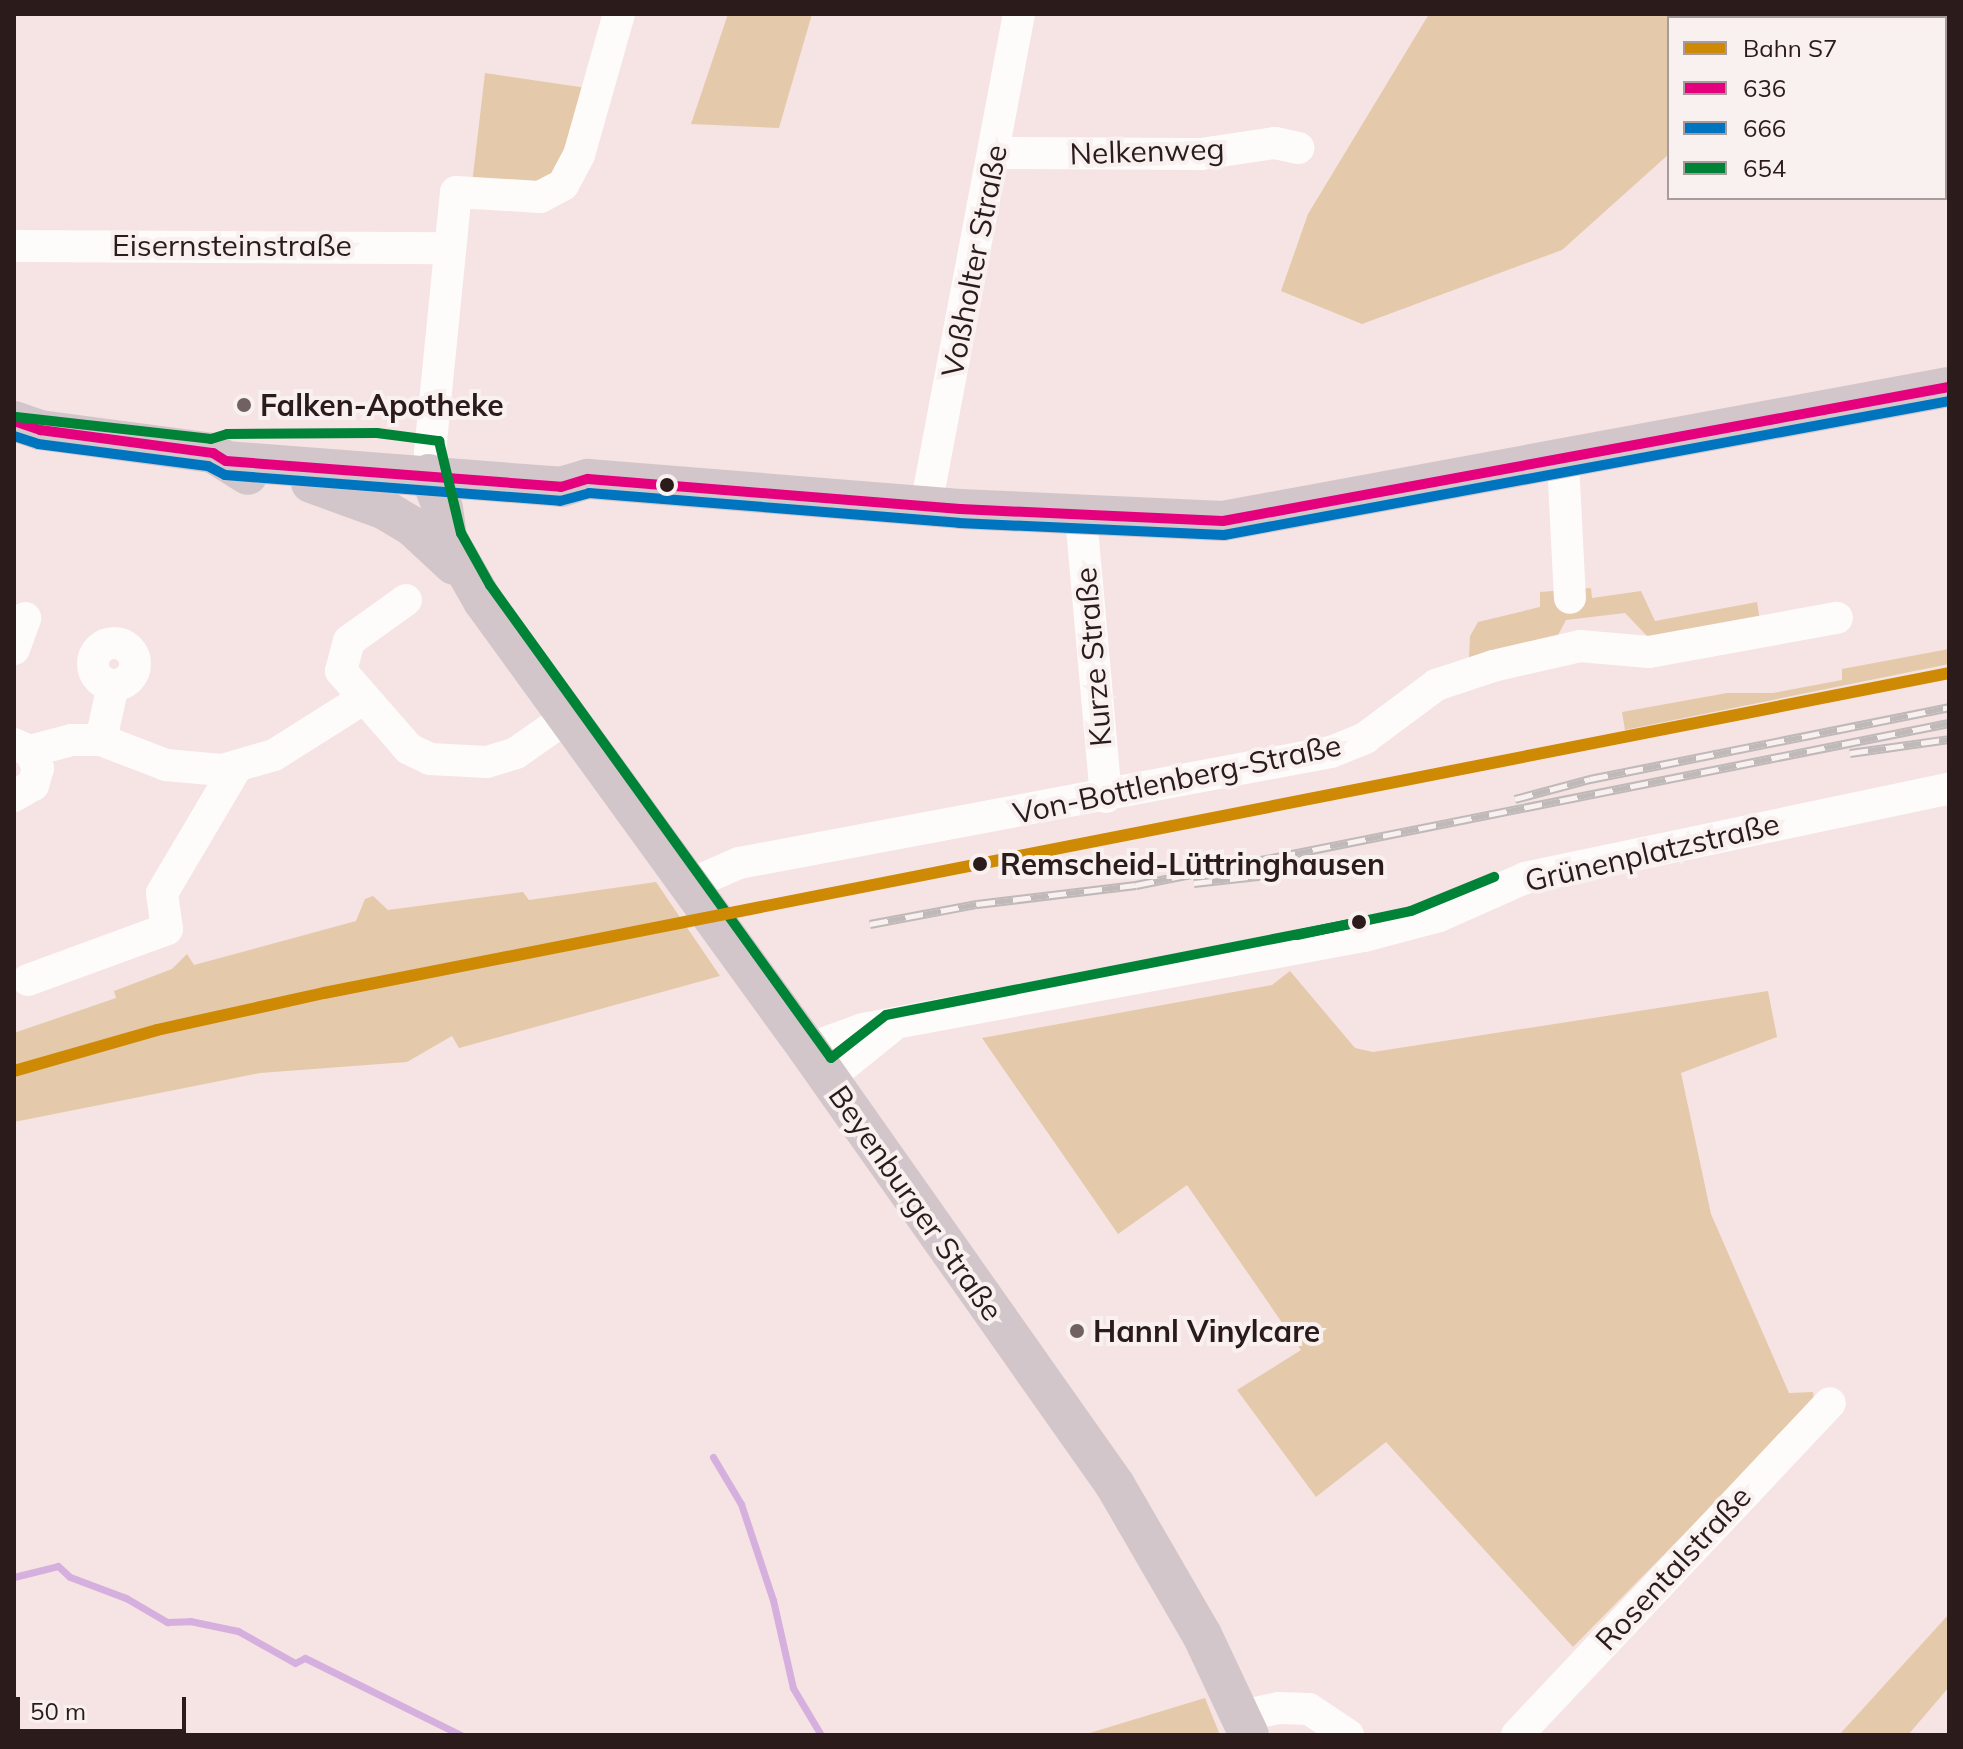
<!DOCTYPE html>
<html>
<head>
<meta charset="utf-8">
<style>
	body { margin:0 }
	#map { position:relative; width:1963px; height:1749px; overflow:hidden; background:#f6e3e3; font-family:Mulish,sans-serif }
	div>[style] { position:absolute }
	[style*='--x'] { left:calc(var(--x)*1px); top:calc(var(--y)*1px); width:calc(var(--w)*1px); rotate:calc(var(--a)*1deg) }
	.green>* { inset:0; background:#e4caab }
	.stream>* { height:7px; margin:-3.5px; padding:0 3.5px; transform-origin:3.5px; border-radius:3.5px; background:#d5afde }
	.minor>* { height:32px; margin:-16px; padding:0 16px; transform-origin:16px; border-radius:16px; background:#fefbfb }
	.minor>.ring { margin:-16px; padding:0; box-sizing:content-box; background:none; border:32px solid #fefbfb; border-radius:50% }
	.major>* { height:40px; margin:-20px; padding:0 20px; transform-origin:20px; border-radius:20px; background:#d2c6cb }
	.rail>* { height:9px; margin-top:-4.5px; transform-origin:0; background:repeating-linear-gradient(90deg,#f9f0f0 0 18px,#bfb9b9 0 36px); box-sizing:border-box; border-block:2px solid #bfb9b9 }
	.bus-1>* { height:10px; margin:-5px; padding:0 5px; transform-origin:5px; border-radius:5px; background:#e5007d }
	.bus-2>* { height:10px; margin:-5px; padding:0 5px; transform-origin:5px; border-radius:5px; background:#0075bf }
	.bus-3>* { height:10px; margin:-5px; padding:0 5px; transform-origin:5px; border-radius:5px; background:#008237 }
	.rail-1>* { height:12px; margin:-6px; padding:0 6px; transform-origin:6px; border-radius:6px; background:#ce8a05 }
	.dots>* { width:22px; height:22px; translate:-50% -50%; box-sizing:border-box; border:4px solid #f9f0f0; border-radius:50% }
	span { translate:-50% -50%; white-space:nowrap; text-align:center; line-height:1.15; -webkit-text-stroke:8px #f9f0f0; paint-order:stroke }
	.street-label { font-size:30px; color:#2b1b1b }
	.poi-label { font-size:30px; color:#2b1b1b; font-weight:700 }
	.left { translate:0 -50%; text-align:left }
	.stop-label { font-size:30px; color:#2b1b1b; font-weight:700 }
	.frame { position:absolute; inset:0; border:16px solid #2b1b1b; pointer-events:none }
	.legend { position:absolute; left:1667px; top:16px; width:280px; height:184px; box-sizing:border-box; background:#f9f0f0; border:2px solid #a79b9b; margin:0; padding:10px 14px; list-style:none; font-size:24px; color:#2b1b1b }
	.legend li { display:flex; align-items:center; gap:16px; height:40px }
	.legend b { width:40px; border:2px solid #a79b9b }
	.scale { position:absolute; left:16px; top:1697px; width:170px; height:36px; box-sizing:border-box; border:4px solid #2b1b1b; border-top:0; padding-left:10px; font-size:24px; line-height:28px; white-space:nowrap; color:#2b1b1b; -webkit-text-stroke:6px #f9f0f0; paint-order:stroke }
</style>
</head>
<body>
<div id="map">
	<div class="green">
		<i style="clip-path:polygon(728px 14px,812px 14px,779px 128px,691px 124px)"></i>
		<i style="clip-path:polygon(1429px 14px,1825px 14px,1826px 18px,1669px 18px,1669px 154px,1562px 250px,1362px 324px,1281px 291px,1308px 214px)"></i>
		<i style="clip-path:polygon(485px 73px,587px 88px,573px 137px,549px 182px,472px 184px)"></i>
		<i style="clip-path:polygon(1591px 588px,1592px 598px,1641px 591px,1655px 621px,1757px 602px,1760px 621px,1649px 638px,1625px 613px,1566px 620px,1556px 639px,1469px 658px,1470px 636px,1478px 622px,1540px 607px,1540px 592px)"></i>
		<i style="clip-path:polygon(1949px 649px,1949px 664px,1625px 730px,1622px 712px,1727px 693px,1773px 693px,1842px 680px,1842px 669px)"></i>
		<i style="clip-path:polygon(656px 882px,720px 976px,459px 1048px,452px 1036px,407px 1062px,260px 1073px,14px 1122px,14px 1033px,116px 998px,114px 991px,172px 969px,187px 954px,194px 965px,356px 921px,365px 899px,373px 896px,388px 910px,523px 892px,529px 900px)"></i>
		<i style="clip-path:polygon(1290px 971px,1355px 1048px,1373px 1052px,1768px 991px,1777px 1037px,1681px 1073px,1711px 1214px,1789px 1393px,1813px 1392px,1814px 1402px,1573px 1647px,1386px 1442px,1316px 1497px,1237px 1390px,1301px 1350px,1187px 1185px,1118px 1234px,982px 1038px,1272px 985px)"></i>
		<i style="clip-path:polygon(1949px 1614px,1949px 1687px,1908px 1735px,1839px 1735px)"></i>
		<i style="clip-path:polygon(1205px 1698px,1220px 1735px,1083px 1735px)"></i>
	</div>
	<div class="stream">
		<i style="--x:713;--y:1457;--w:55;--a:59.2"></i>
		<i style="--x:741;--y:1504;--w:101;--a:71.6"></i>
		<i style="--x:773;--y:1600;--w:90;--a:77.2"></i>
		<i style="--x:793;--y:1688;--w:55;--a:59.2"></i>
		<i style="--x:14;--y:1577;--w:45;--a:-14"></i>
		<i style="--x:58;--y:1566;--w:16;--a:43"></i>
		<i style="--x:70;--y:1577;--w:60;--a:20.6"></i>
		<i style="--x:126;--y:1598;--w:48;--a:30.3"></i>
		<i style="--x:167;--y:1622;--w:23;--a:-2"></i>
		<i style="--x:190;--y:1621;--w:49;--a:11.8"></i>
		<i style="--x:238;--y:1631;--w:65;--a:29.3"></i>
		<i style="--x:295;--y:1663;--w:11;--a:-27"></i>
		<i style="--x:305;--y:1658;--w:174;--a:26.3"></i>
	</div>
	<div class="minor">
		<i style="--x:996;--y:153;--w:205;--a:0.3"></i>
		<i style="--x:1201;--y:154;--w:75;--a:-8.5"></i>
		<i style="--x:1275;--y:143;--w:24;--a:12"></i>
		<i style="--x:14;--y:246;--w:435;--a:0.3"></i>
		<i style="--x:430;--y:452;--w:261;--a:-84.3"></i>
		<i style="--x:456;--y:192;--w:84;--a:3.4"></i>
		<i style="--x:540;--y:197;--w:26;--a:-28"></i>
		<i style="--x:563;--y:185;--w:34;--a:-62"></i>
		<i style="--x:579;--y:155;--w:147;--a:-74.2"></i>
		<i style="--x:1563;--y:461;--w:137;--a:87.1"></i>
		<i style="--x:926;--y:506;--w:501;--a:-79.3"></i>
		<i style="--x:1081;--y:517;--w:281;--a:84.9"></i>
		<i style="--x:406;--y:600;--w:70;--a:144.3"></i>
		<i style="--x:349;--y:641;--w:31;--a:105"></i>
		<i style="--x:341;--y:671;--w:103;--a:48.9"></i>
		<i style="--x:409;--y:749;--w:23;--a:25"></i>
		<i style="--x:430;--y:759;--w:57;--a:3"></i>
		<i style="--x:487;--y:762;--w:30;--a:-17"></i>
		<i style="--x:516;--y:753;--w:61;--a:-35"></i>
		<i class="ring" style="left:93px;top:643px;width:10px;height:10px"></i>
		<i style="--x:14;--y:649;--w:33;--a:-70"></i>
		<i style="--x:101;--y:740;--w:56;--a:-77.7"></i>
		<i style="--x:14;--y:744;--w:17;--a:24"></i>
		<i style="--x:30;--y:751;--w:19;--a:65"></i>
		<i style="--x:38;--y:768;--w:18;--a:106"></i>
		<i style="--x:33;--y:785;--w:22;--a:150"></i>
		<i style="--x:30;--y:751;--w:43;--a:-14.7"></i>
		<i style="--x:72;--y:740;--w:29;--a:0"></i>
		<i style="--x:101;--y:740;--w:70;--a:21"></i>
		<i style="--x:166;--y:765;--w:56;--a:5.1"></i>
		<i style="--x:222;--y:770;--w:54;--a:-16.1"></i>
		<i style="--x:274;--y:755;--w:105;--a:-32.2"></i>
		<i style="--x:691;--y:884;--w:52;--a:-23.6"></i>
		<i style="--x:739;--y:863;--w:602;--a:-10.62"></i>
		<i style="--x:1331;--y:752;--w:37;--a:-22"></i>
		<i style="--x:1365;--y:738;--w:89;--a:-36.7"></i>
		<i style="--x:1436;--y:685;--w:60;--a:-18.4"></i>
		<i style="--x:1493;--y:666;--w:89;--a:-12.9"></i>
		<i style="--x:1580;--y:646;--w:69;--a:5"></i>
		<i style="--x:1649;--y:652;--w:191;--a:-10.3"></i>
		<i style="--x:28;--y:980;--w:148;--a:-20.1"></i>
		<i style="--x:167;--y:929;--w:36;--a:-98"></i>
		<i style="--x:162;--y:893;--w:145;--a:-59.4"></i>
		<i style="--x:808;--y:1049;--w:59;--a:-20"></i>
		<i style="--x:863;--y:1029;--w:510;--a:-10.52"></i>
		<i style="--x:1364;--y:936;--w:78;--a:-14.9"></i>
		<i style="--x:1439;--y:916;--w:94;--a:-23.8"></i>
		<i style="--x:1525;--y:878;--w:433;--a:-11.9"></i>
		<i style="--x:828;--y:1078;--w:80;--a:-38.9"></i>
		<i style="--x:1241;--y:1716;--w:38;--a:-12"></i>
		<i style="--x:1278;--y:1708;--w:31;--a:2"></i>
		<i style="--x:1309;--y:1709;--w:47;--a:33.7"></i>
		<i style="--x:1517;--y:1735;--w:456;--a:-46.7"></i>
	</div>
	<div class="major">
		<i style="--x:14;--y:421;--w:28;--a:19"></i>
		<i style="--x:40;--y:430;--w:175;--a:7.6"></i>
		<i style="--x:213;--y:453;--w:41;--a:32.2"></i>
		<i style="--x:226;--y:461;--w:336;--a:4.4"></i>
		<i style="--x:561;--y:487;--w:28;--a:-17"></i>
		<i style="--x:588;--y:479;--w:373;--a:4.6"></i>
		<i style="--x:960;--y:509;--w:263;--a:2.6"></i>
		<i style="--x:1223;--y:521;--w:738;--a:-10.46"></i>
		<i style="--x:429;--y:474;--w:37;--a:68"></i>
		<i style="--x:443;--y:508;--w:30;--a:82"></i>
		<i style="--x:447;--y:538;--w:73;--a:60.3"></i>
		<i style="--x:483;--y:601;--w:553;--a:54.04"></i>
		<i style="--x:808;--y:1049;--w:533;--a:54.85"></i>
		<i style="--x:1115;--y:1485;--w:173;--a:59.9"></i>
		<i style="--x:1202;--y:1635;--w:110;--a:64.8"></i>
		<i style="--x:311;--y:483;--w:79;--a:20"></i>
		<i style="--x:385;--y:510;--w:31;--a:31"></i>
		<i style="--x:412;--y:526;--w:57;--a:42.9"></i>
	</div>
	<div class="rail">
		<i style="--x:1850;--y:753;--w:100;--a:-8"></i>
		<i style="--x:1515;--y:799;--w:78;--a:-14.9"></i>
		<i style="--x:1590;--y:779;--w:366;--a:-11.3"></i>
		<i style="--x:1194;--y:883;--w:110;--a:-6.3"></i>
		<i style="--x:870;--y:924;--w:109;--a:-10.6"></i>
		<i style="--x:977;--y:904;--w:160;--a:-6.8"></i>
		<i style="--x:1136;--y:885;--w:829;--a:-11.27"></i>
	</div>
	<div class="bus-1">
		<i style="--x:14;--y:421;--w:28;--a:19"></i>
		<i style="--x:40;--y:430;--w:175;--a:7.6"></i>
		<i style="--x:213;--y:453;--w:15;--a:32"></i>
		<i style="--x:226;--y:461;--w:336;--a:4.4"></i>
		<i style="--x:561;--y:487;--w:28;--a:-17"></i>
		<i style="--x:588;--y:479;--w:373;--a:4.6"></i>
		<i style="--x:960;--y:509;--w:263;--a:2.6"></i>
		<i style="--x:1223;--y:521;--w:738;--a:-10.46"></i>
	</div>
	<div class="bus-2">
		<i style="--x:14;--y:436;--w:25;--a:18"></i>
		<i style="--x:38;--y:444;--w:171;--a:7.4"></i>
		<i style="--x:208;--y:466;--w:19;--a:28"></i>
		<i style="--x:225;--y:475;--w:336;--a:4.4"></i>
		<i style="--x:560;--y:501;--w:30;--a:-15"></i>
		<i style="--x:589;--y:493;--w:371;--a:4.6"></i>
		<i style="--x:959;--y:523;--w:265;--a:2.6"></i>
		<i style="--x:1224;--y:535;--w:737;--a:-10.47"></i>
	</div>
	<div class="bus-3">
		<i style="--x:16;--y:417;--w:196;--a:6.4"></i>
		<i style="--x:211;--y:439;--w:17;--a:-17"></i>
		<i style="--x:227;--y:434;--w:150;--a:-0.4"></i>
		<i style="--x:377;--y:433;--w:63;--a:7.4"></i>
		<i style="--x:439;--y:441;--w:95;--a:76.6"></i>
		<i style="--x:461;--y:533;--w:60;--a:60.9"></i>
		<i style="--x:490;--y:585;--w:583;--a:54.21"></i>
		<i style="--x:831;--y:1058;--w:70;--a:-38"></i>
		<i style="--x:886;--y:1015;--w:484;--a:-11.1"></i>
		<i style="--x:1297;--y:935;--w:116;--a:-11.9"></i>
		<i style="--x:1411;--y:911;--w:90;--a:-22.3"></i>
	</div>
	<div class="rail-1">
		<i style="--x:14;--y:1071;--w:149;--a:-16"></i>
		<i style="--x:157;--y:1030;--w:171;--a:-12.5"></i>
		<i style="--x:324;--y:993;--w:1656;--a:-11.14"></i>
	</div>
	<div class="dots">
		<i style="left:244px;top:405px;background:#726161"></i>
		<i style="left:667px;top:485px;background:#2b1b1b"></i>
		<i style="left:980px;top:864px;background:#2b1b1b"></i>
		<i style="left:1359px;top:922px;background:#2b1b1b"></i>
		<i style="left:1077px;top:1331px;background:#726161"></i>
	</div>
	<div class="street-label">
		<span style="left:1147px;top:151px;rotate:-2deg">Nelkenweg</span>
		<span style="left:232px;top:245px">Eisernsteinstraße</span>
		<span style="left:974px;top:261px;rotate:-79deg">Voßholter Straße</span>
		<span style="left:1093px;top:657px;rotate:-95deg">Kurze Straße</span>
		<span style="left:1177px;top:779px;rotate:-12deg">Von-Bottlenberg-Straße</span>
		<span style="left:1652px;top:852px;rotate:-13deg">Grünenplatzstraße</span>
		<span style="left:916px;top:1203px;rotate:55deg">Beyenburger Straße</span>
		<span style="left:1673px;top:1568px;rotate:-47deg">Rosentalstraße</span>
	</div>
	<div class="poi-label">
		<span class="left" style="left:260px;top:405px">Falken-Apotheke</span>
		<span class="left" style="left:1093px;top:1331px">Hannl Vinylcare</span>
	</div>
	<div class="stop-label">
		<span class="left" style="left:1000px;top:864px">Remscheid-Lüttringhausen</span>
	</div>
	<div class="frame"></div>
	<ul class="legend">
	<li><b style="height:10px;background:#ce8a05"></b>Bahn S7</li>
	<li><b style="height:10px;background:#e5007d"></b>636</li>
	<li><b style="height:10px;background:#0075bf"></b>666</li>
	<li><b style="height:10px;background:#008237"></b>654</li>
	</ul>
	<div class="scale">50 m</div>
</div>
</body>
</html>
